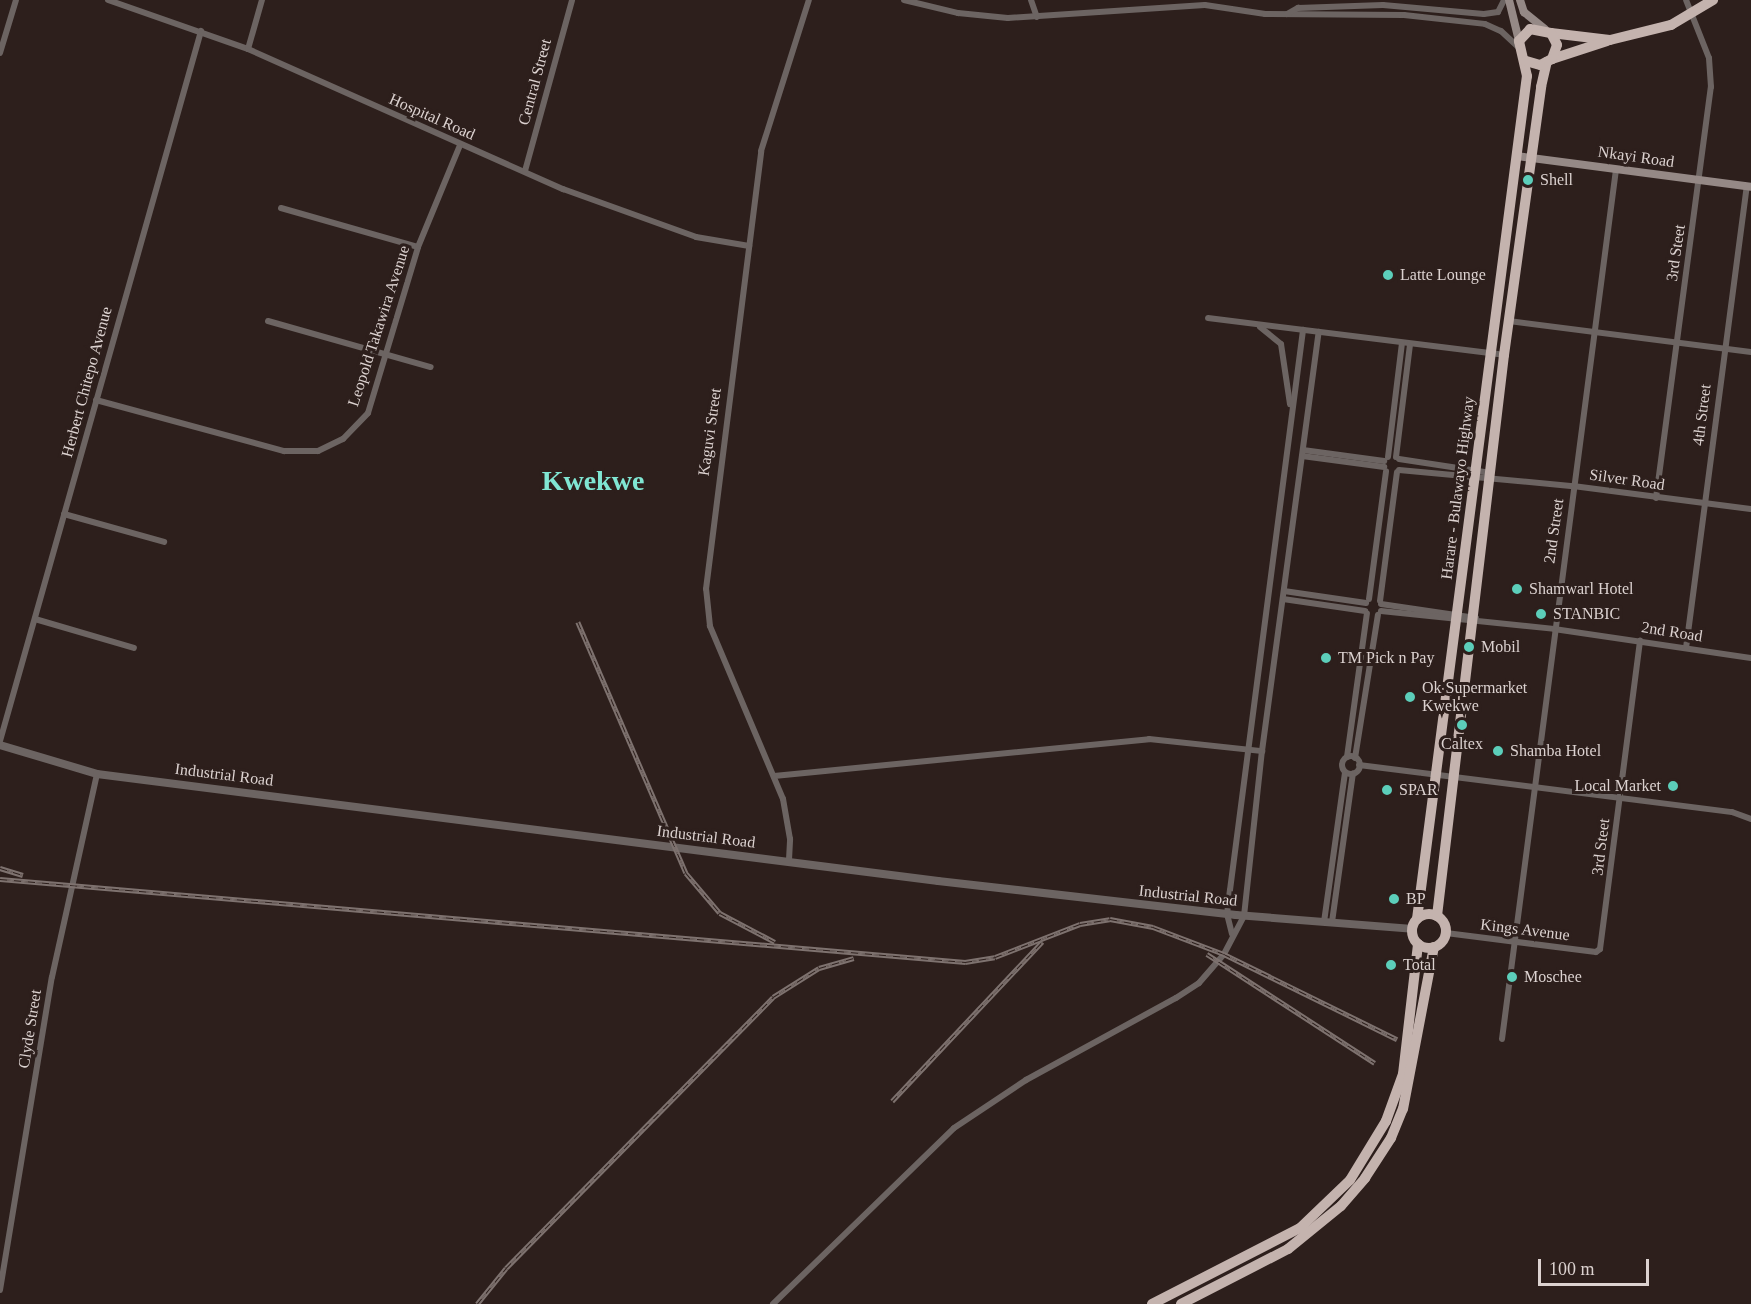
<!DOCTYPE html>
<html>
<head>
<meta charset="utf-8">
<style>
	body { margin:0 }
	#map { position:relative; width:1751px; height:1304px; overflow:hidden; background:#2d1f1c; font-family:"Times New Roman",serif }
	div>[style] { position:absolute }
	[style*='--x'] { left:calc(var(--x)*1px); top:calc(var(--y)*1px); width:calc(var(--w)*1px); rotate:calc(var(--a)*1deg) }
	.minor>* { height:6px; margin:-3px; padding:0 3px; transform-origin:3px; border-radius:3px; background:#6c6462 }
	.minor>.ring { margin:-3px; padding:0; box-sizing:content-box; background:none; border:6px solid #6c6462; border-radius:50% }
	.tertiary>* { height:8px; margin:-4px; padding:0 4px; transform-origin:4px; border-radius:4px; background:#6c6462 }
	.secondary>* { height:8px; margin:-4px; padding:0 4px; transform-origin:4px; border-radius:4px; background:#958986 }
	.trunk>* { height:10px; margin:-5px; padding:0 5px; transform-origin:5px; border-radius:5px; background:#c4b3ae }
	.trunk>.ring { margin:-5px; padding:0; box-sizing:content-box; background:none; border:10px solid #c4b3ae; border-radius:50% }
	.rail>* { height:4.5px; margin-top:-2.25px; transform-origin:0; background:repeating-linear-gradient(90deg,#2d1f1c 0 7px,#7e726f 0 14px); box-sizing:border-box; border-block:2px solid #7e726f }
	.dots>* { width:16px; height:16px; translate:-50% -50%; box-sizing:border-box; border:3px solid #2d1f1c; border-radius:50% }
	span { translate:-50% -50%; white-space:nowrap; text-align:center; line-height:1.15; -webkit-text-stroke:6px #2d1f1c; paint-order:stroke }
	.street-label { font-size:16px; color:#dcd2d0 }
	.poi-label { font-size:16px; color:#dcd2d0 }
	.left { translate:0 -50%; text-align:left }
	.right { translate:-100% -50%; text-align:right }
	.town-label { font-size:28px; color:#80e6d3; font-weight:700 }
	.scale { position:absolute; left:1538px; top:1259px; width:111px; height:27px; box-sizing:border-box; border:3px solid #dcd2d0; border-top:0; padding-left:8px; font-size:18px; line-height:21px; white-space:nowrap; color:#dcd2d0; -webkit-text-stroke:4px #2d1f1c; paint-order:stroke }
</style>
</head>
<body>
<div id="map">
	<div class="minor">
		<i style="--x:108;--y:0;--w:148;--a:19.3"></i>
		<i style="--x:248;--y:49;--w:345;--a:24"></i>
		<i style="--x:563;--y:189;--w:141;--a:19.8"></i>
		<i style="--x:696;--y:237;--w:54;--a:9.6"></i>
		<i style="--x:904;--y:0;--w:56;--a:13.5"></i>
		<i style="--x:958;--y:13;--w:50;--a:5.7"></i>
		<i style="--x:1008;--y:18;--w:197;--a:-3.8"></i>
		<i style="--x:1205;--y:5;--w:61;--a:8.5"></i>
		<i style="--x:1265;--y:14;--w:139;--a:0.4"></i>
		<i style="--x:1404;--y:15;--w:81;--a:6.3"></i>
		<i style="--x:1485;--y:24;--w:17;--a:24"></i>
		<i style="--x:1501;--y:31;--w:25;--a:43"></i>
		<i style="--x:1031;--y:0;--w:18;--a:71"></i>
		<i style="--x:1287;--y:14;--w:13;--a:-29"></i>
		<i style="--x:1298;--y:8;--w:85;--a:-2"></i>
		<i style="--x:1383;--y:5;--w:101;--a:5.1"></i>
		<i style="--x:1484;--y:14;--w:14;--a:-8"></i>
		<i style="--x:1498;--y:12;--w:13;--a:-63"></i>
		<i style="--x:248;--y:49;--w:51;--a:-74.1"></i>
		<i style="--x:0;--y:53;--w:55;--a:-73.2"></i>
		<i style="--x:525;--y:171;--w:177;--a:-74.6"></i>
		<i style="--x:281;--y:208;--w:142;--a:15.9"></i>
		<i style="--x:1208;--y:318;--w:298;--a:7.1"></i>
		<i style="--x:268;--y:321;--w:169;--a:15.8"></i>
		<i style="--x:1509;--y:321;--w:244;--a:7.3"></i>
		<i style="--x:1260;--y:327;--w:27;--a:39"></i>
		<i style="--x:1281;--y:344;--w:61;--a:81.5"></i>
		<i style="--x:96;--y:400;--w:195;--a:15.2"></i>
		<i style="--x:284;--y:451;--w:34;--a:0"></i>
		<i style="--x:318;--y:451;--w:28;--a:-26"></i>
		<i style="--x:343;--y:439;--w:36;--a:-46"></i>
		<i style="--x:368;--y:413;--w:173;--a:-73.2"></i>
		<i style="--x:418;--y:247;--w:110;--a:-67.6"></i>
		<i style="--x:1303;--y:450;--w:82;--a:7.7"></i>
		<i style="--x:1302;--y:456;--w:83;--a:7.6"></i>
		<i style="--x:1388;--y:457;--w:115;--a:-83"></i>
		<i style="--x:1396;--y:457;--w:114;--a:-82.9"></i>
		<i style="--x:1399;--y:459;--w:93;--a:8.7"></i>
		<i style="--x:1399;--y:470;--w:175;--a:5.3"></i>
		<i style="--x:1573;--y:486;--w:179;--a:7.4"></i>
		<i style="--x:1656;--y:498;--w:415;--a:-82.4"></i>
		<i style="--x:1711;--y:87;--w:29;--a:-94"></i>
		<i style="--x:1709;--y:58;--w:62;--a:-111.6"></i>
		<i style="--x:64;--y:514;--w:104;--a:15.6"></i>
		<i style="--x:1284;--y:591;--w:83;--a:8.3"></i>
		<i style="--x:1283;--y:599;--w:83;--a:8.3"></i>
		<i style="--x:1369;--y:599;--w:129;--a:-82.4"></i>
		<i style="--x:1380;--y:601;--w:130;--a:-82.5"></i>
		<i style="--x:1381;--y:604;--w:96;--a:8.4"></i>
		<i style="--x:1381;--y:611;--w:174;--a:5.9"></i>
		<i style="--x:1554;--y:629;--w:199;--a:8.4"></i>
		<i style="--x:35;--y:619;--w:103;--a:16.3"></i>
		<i style="--x:1686;--y:648;--w:465;--a:-82.5"></i>
		<i style="--x:0;--y:741;--w:738;--a:-74.19"></i>
		<i class="ring" style="left:1342px;top:756px;width:12px;height:12px"></i>
		<i style="--x:1347;--y:757;--w:145;--a:-82.1"></i>
		<i style="--x:1355;--y:758;--w:145;--a:-80.9"></i>
		<i style="--x:1359;--y:765;--w:376;--a:7.2"></i>
		<i style="--x:1732;--y:812;--w:20;--a:20"></i>
		<i style="--x:774;--y:776;--w:377;--a:-5.6"></i>
		<i style="--x:1149;--y:739;--w:114;--a:6.1"></i>
		<i style="--x:789;--y:860;--w:21;--a:-87"></i>
		<i style="--x:790;--y:839;--w:41;--a:-99.9"></i>
		<i style="--x:783;--y:799;--w:188;--a:-112.9"></i>
		<i style="--x:710;--y:626;--w:37;--a:-96"></i>
		<i style="--x:706;--y:589;--w:441;--a:-82.8"></i>
		<i style="--x:761;--y:151;--w:158;--a:-72.4"></i>
		<i style="--x:1324;--y:922;--w:151;--a:-82"></i>
		<i style="--x:1332;--y:922;--w:150;--a:-82"></i>
		<i style="--x:1446;--y:933;--w:151;--a:7.2"></i>
		<i style="--x:1596;--y:952;--w:5;--a:-37"></i>
		<i style="--x:1600;--y:949;--w:311;--a:-82.6"></i>
		<i style="--x:1232;--y:934;--w:21;--a:-104"></i>
		<i style="--x:1227;--y:914;--w:24;--a:-83"></i>
		<i style="--x:1230;--y:890;--w:565;--a:-82.57"></i>
		<i style="--x:1502;--y:1039;--w:876;--a:-82.53"></i>
		<i style="--x:0;--y:1290;--w:317;--a:-80.6"></i>
		<i style="--x:52;--y:977;--w:208;--a:-77.5"></i>
		<i style="--x:773;--y:1304;--w:252;--a:-44.2"></i>
		<i style="--x:954;--y:1128;--w:87;--a:-33.7"></i>
		<i style="--x:1026;--y:1080;--w:171;--a:-28.7"></i>
		<i style="--x:1176;--y:998;--w:27;--a:-33"></i>
		<i style="--x:1199;--y:983;--w:38;--a:-49"></i>
		<i style="--x:1224;--y:954;--w:43;--a:-62.2"></i>
		<i style="--x:1244;--y:916;--w:166;--a:-83.8"></i>
		<i style="--x:1262;--y:751;--w:423;--a:-82.3"></i>
	</div>
	<div class="tertiary">
		<i style="--x:0;--y:745;--w:101;--a:16.6"></i>
		<i style="--x:97;--y:774;--w:848;--a:7.25"></i>
		<i style="--x:938;--y:881;--w:300;--a:6.5"></i>
		<i style="--x:1236;--y:915;--w:177;--a:4.5"></i>
	</div>
	<div class="secondary">
		<i style="--x:1509;--y:0;--w:42;--a:76.3"></i>
		<i style="--x:1520;--y:0;--w:13;--a:72"></i>
		<i style="--x:1524;--y:12;--w:27;--a:39"></i>
		<i style="--x:1517;--y:156;--w:236;--a:7.5"></i>
	</div>
	<div class="trunk">
		<i style="--x:1551;--y:33;--w:59;--a:6.8"></i>
		<i style="--x:1610;--y:40;--w:63;--a:-13.8"></i>
		<i style="--x:1671;--y:25;--w:49;--a:-30.8"></i>
		<i style="--x:1552;--y:59;--w:58;--a:-18.1"></i>
		<i class="ring" style="left:1412px;top:914px;width:24px;height:24px"></i>
		<i style="--x:1437;--y:916;--w:565;--a:-83.19"></i>
		<i style="--x:1504;--y:355;--w:271;--a:-82.1"></i>
		<i style="--x:1541;--y:87;--w:26;--a:-77"></i>
		<i style="--x:1417;--y:919;--w:850;--a:-82.57"></i>
		<i style="--x:1527;--y:76;--w:36;--a:-103"></i>
		<i style="--x:1519;--y:41;--w:16;--a:-47"></i>
		<i style="--x:1530;--y:29;--w:21;--a:11"></i>
		<i style="--x:1551;--y:33;--w:13;--a:63"></i>
		<i style="--x:1557;--y:45;--w:15;--a:110"></i>
		<i style="--x:1552;--y:59;--w:13;--a:153"></i>
		<i style="--x:1540;--y:65;--w:15;--a:-164"></i>
		<i style="--x:1152;--y:1304;--w:166;--a:-27.2"></i>
		<i style="--x:1300;--y:1228;--w:69;--a:-43.8"></i>
		<i style="--x:1350;--y:1180;--w:69;--a:-58.6"></i>
		<i style="--x:1386;--y:1121;--w:50;--a:-70.1"></i>
		<i style="--x:1403;--y:1074;--w:131;--a:-83.4"></i>
		<i style="--x:1181;--y:1304;--w:120;--a:-27.2"></i>
		<i style="--x:1288;--y:1249;--w:68;--a:-39.1"></i>
		<i style="--x:1341;--y:1206;--w:37;--a:-49"></i>
		<i style="--x:1365;--y:1178;--w:48;--a:-57"></i>
		<i style="--x:1391;--y:1138;--w:31;--a:-68"></i>
		<i style="--x:1403;--y:1109;--w:165;--a:-79.2"></i>
	</div>
	<div class="rail">
		<i style="--x:578;--y:622;--w:273;--a:66.7"></i>
		<i style="--x:686;--y:873;--w:52;--a:49.6"></i>
		<i style="--x:720;--y:913;--w:62;--a:27.8"></i>
		<i style="--x:0;--y:868;--w:24;--a:17"></i>
		<i style="--x:0;--y:879;--w:969;--a:4.92"></i>
		<i style="--x:965;--y:962;--w:30;--a:-9"></i>
		<i style="--x:995;--y:957;--w:91;--a:-21.2"></i>
		<i style="--x:1080;--y:924;--w:30;--a:-9"></i>
		<i style="--x:1110;--y:919;--w:44;--a:10.5"></i>
		<i style="--x:1153;--y:927;--w:76;--a:20.8"></i>
		<i style="--x:1224;--y:954;--w:193;--a:26.2"></i>
		<i style="--x:1207;--y:954;--w:200;--a:33"></i>
		<i style="--x:892;--y:1101;--w:219;--a:-46.7"></i>
		<i style="--x:477;--y:1304;--w:46;--a:-51.1"></i>
		<i style="--x:506;--y:1268;--w:380;--a:-45.4"></i>
		<i style="--x:773;--y:997;--w:54;--a:-32.2"></i>
		<i style="--x:819;--y:968;--w:36;--a:-16"></i>
	</div>
	<div class="dots">
		<i style="left:1528px;top:180px;background:#5cceba"></i>
		<i style="left:1388px;top:275px;background:#5cceba"></i>
		<i style="left:1517px;top:589px;background:#5cceba"></i>
		<i style="left:1541px;top:614px;background:#5cceba"></i>
		<i style="left:1469px;top:647px;background:#5cceba"></i>
		<i style="left:1326px;top:658px;background:#5cceba"></i>
		<i style="left:1410px;top:697px;background:#5cceba"></i>
		<i style="left:1462px;top:725px;background:#5cceba"></i>
		<i style="left:1498px;top:751px;background:#5cceba"></i>
		<i style="left:1673px;top:786px;background:#5cceba"></i>
		<i style="left:1387px;top:790px;background:#5cceba"></i>
		<i style="left:1394px;top:899px;background:#5cceba"></i>
		<i style="left:1391px;top:965px;background:#5cceba"></i>
		<i style="left:1512px;top:977px;background:#5cceba"></i>
	</div>
	<div class="street-label">
		<span style="left:535px;top:82px;rotate:-75deg">Central Street</span>
		<span style="left:432px;top:117px;rotate:24deg">Hospital Road</span>
		<span style="left:1636px;top:157px;rotate:8deg">Nkayi Road</span>
		<span style="left:1676px;top:253px;rotate:-82deg">3rd Steet</span>
		<span style="left:379px;top:326px;rotate:-72deg">Leopold Takawira Avenue</span>
		<span style="left:87px;top:382px;rotate:-75deg">Herbert Chitepo Avenue</span>
		<span style="left:1702px;top:415px;rotate:-83deg">4th Street</span>
		<span style="left:710px;top:432px;rotate:-82deg">Kaguvi Street</span>
		<span style="left:1627px;top:480px;rotate:8deg">Silver Road</span>
		<span style="left:1458px;top:488px;rotate:-83deg">Harare - Bulawayo Highway</span>
		<span style="left:1554px;top:531px;rotate:-82deg">2nd Street</span>
		<span style="left:1672px;top:632px;rotate:9deg">2nd Road</span>
		<span style="left:224px;top:775px;rotate:7deg">Industrial Road</span>
		<span style="left:706px;top:837px;rotate:7deg">Industrial Road</span>
		<span style="left:1601px;top:847px;rotate:-83deg">3rd Steet</span>
		<span style="left:1188px;top:896px;rotate:6deg">Industrial Road</span>
		<span style="left:1525px;top:930px;rotate:7deg">Kings Avenue</span>
		<span style="left:30px;top:1029px;rotate:-81deg">Clyde Street</span>
	</div>
	<div class="poi-label">
		<span class="left" style="left:1540px;top:180px">Shell</span>
		<span class="left" style="left:1400px;top:275px">Latte Lounge</span>
		<span class="left" style="left:1529px;top:589px">Shamwarl Hotel</span>
		<span class="left" style="left:1553px;top:614px">STANBIC</span>
		<span class="left" style="left:1481px;top:647px">Mobil</span>
		<span class="left" style="left:1338px;top:658px">TM Pick n Pay</span>
		<span class="left" style="left:1422px;top:697px">Ok Supermarket<br>Kwekwe</span>
		<span style="left:1462px;top:744px">Caltex</span>
		<span class="left" style="left:1510px;top:751px">Shamba Hotel</span>
		<span class="right" style="left:1661px;top:786px">Local Market</span>
		<span class="left" style="left:1399px;top:790px">SPAR</span>
		<span class="left" style="left:1406px;top:899px">BP</span>
		<span class="left" style="left:1403px;top:965px">Total</span>
		<span class="left" style="left:1524px;top:977px">Moschee</span>
	</div>
	<div class="town-label">
		<span style="left:593px;top:481px">Kwekwe</span>
	</div>
	<div class="scale">100 m</div>
</div>
</body>
</html>
